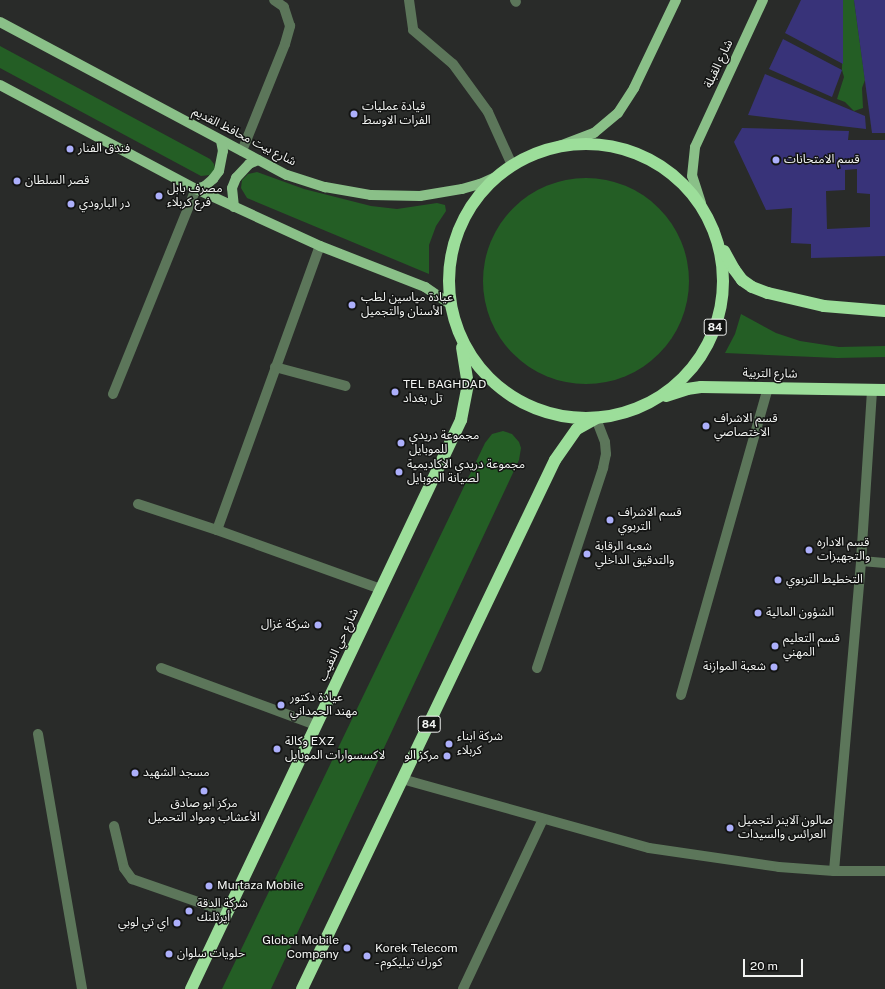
<!DOCTYPE html>
<html>
<head>
<meta charset="utf-8">
<style>
	body { margin:0 }
	#map { position:relative; width:885px; height:989px; overflow:hidden; background:#292b29; font-family:"Public Sans","Noto Sans Arabic",sans-serif }
	div>[style] { position:absolute }
	[style*='--x'] { left:calc(var(--x)*1px); top:calc(var(--y)*1px); width:calc(var(--w)*1px); rotate:calc(var(--a)*1deg) }
	.green>* { inset:0; background:#245e25 }
	.round { border-radius:50% }
	.building>* { inset:0; background:#383379 }
	.lane>* { height:10px; margin:-5px; padding:0 5px; transform-origin:5px; border-radius:5px; background:#5c765a }
	.street>* { height:10px; margin:-5px; padding:0 5px; transform-origin:5px; border-radius:5px; background:#5c765a }
	.primary>* { height:10px; margin:-5px; padding:0 5px; transform-origin:5px; border-radius:5px; background:#8ac088 }
	.highway>* { height:12px; margin:-6px; padding:0 6px; transform-origin:6px; border-radius:6px; background:#9cde9a }
	.highway>.ring { margin:-6px; padding:0; box-sizing:content-box; background:none; border:12px solid #9cde9a; border-radius:50% }
	.dots>* { width:11px; height:11px; translate:-50% -50%; box-sizing:border-box; border:2px solid #131413; border-radius:50% }
	span { translate:-50% -50%; white-space:nowrap; text-align:center; line-height:1.15; -webkit-text-stroke:3px #131413; paint-order:stroke }
	.shield-label span { padding:1px 3px; background:#131413; border:1px solid; border-radius:3px; -webkit-text-stroke-width:0 }
	.shield-label { font-size:11px; color:#f2f4f2; font-weight:700 }
	.street-label { font-size:12px; color:#f2f4f2 }
	.poi-label { font-size:12px; color:#f2f4f2 }
	.left { translate:0 -50%; text-align:left }
	.right { translate:-100% -50%; text-align:right }
	.scale { position:absolute; left:743px; top:959px; width:60px; height:18px; box-sizing:border-box; border:2px solid #f2f4f2; border-top:0; padding-left:5px; font-size:12px; line-height:14px; white-space:nowrap; color:#f2f4f2; -webkit-text-stroke:3px #131413; paint-order:stroke }
</style>
</head>
<body>
<div id="map">
	<div class="green">
		<i style="clip-path:polygon(843px 0,854px 0,865px 80px,862px 88px,863px 108px,854px 111px,845px 102px,837px 99px,844px 77px,842px 70px)"></i>
		<i style="clip-path:polygon(0 46px,210px 159px,214px 164px,215px 169px,210px 175px,201px 176px,0 68px)"></i>
		<i style="clip-path:polygon(257px 172px,304px 189px,371px 206px,397px 209px,437px 203px,445px 205px,446px 211px,436px 226px,429px 245px,429px 274px,247px 198px,241px 188px,242px 180px,248px 174px)"></i>
		<i class="round" style="left:483px;top:178px;width:206px;height:206px"></i>
		<i style="clip-path:polygon(741px 314px,776px 333px,800px 341px,839px 347px,885px 346px,885px 357px,837px 358px,725px 353px,735px 334px)"></i>
		<i style="clip-path:polygon(503px 431px,512px 434px,519px 442px,521px 448px,519px 460px,271px 989px,222px 989px,485px 443px,492px 434px)"></i>
	</div>
	<div class="building">
		<i style="clip-path:polygon(801px 0,843px 0,843px 64px,785px 33px)"></i>
		<i style="clip-path:polygon(854px 0,885px 0,885px 133px,872px 133px)"></i>
		<i style="clip-path:polygon(783px 39px,842px 70px,832px 97px,769px 69px)"></i>
		<i style="clip-path:polygon(765px 74px,865px 116px,866px 129px,748px 115px)"></i>
		<i style="clip-path:polygon(evenodd,742px 128px,849px 131px,848px 140px,885px 140px,885px 256px,811px 258px,811px 244px,791px 243px,792px 208px,766px 210px,734px 142px,742px 128px,857px 169px,857px 193px,870px 194px,870px 227px,827px 229px,826px 191px,845px 190px,845px 170px,857px 169px)"></i>
	</div>
	<div class="lane">
		<i style="--x:242;--y:151;--w:115;--a:-68.1"></i>
		<i style="--x:285;--y:44;--w:19;--a:-74"></i>
		<i style="--x:290;--y:26;--w:20;--a:-108"></i>
		<i style="--x:284;--y:7;--w:12;--a:-145"></i>
		<i style="--x:275;--y:367;--w:73;--a:15"></i>
		<i style="--x:537;--y:668;--w:211;--a:-71.7"></i>
		<i style="--x:603;--y:468;--w:14;--a:-78"></i>
		<i style="--x:606;--y:454;--w:12;--a:-95"></i>
		<i style="--x:605;--y:442;--w:26;--a:-111"></i>
	</div>
	<div class="street">
		<i style="--x:409;--y:0;--w:30;--a:82"></i>
		<i style="--x:413;--y:30;--w:52;--a:40.4"></i>
		<i style="--x:453;--y:64;--w:59;--a:53.9"></i>
		<i style="--x:488;--y:112;--w:58;--a:65.6"></i>
		<i style="--x:515;--y:0;--w:2;--a:63"></i>
		<i style="--x:113;--y:394;--w:221;--a:-68"></i>
		<i style="--x:138;--y:504;--w:83;--a:18.2"></i>
		<i style="--x:217;--y:530;--w:174;--a:19.8"></i>
		<i style="--x:217;--y:530;--w:302;--a:-70.1"></i>
		<i style="--x:861;--y:561;--w:24;--a:5"></i>
		<i style="--x:161;--y:668;--w:165;--a:20.2"></i>
		<i style="--x:681;--y:695;--w:319;--a:-74.2"></i>
		<i style="--x:38;--y:734;--w:259;--a:80.2"></i>
		<i style="--x:402;--y:779;--w:256;--a:15.6"></i>
		<i style="--x:649;--y:848;--w:131;--a:8.3"></i>
		<i style="--x:779;--y:867;--w:55;--a:4.2"></i>
		<i style="--x:834;--y:871;--w:51;--a:0"></i>
		<i style="--x:114;--y:826;--w:43;--a:76.6"></i>
		<i style="--x:124;--y:868;--w:14;--a:54"></i>
		<i style="--x:132;--y:879;--w:101;--a:19.2"></i>
		<i style="--x:834;--y:871;--w:311;--a:-85"></i>
		<i style="--x:861;--y:561;--w:170;--a:-86.3"></i>
		<i style="--x:463;--y:989;--w:188;--a:-64.8"></i>
	</div>
	<div class="primary">
		<i style="--x:0;--y:22;--w:325;--a:28.1"></i>
		<i style="--x:287;--y:175;--w:40;--a:18"></i>
		<i style="--x:325;--y:187;--w:47;--a:9.9"></i>
		<i style="--x:371;--y:195;--w:49;--a:1.2"></i>
		<i style="--x:420;--y:196;--w:43;--a:-9.5"></i>
		<i style="--x:462;--y:189;--w:19;--a:-16"></i>
		<i style="--x:480;--y:184;--w:17;--a:-24"></i>
		<i style="--x:0;--y:85;--w:222;--a:28"></i>
		<i style="--x:196;--y:189;--w:136;--a:24.7"></i>
		<i style="--x:320;--y:246;--w:113;--a:21.3"></i>
		<i style="--x:425;--y:287;--w:30;--a:34"></i>
		<i style="--x:557;--y:147;--w:40;--a:-21"></i>
		<i style="--x:594;--y:133;--w:31;--a:-40"></i>
		<i style="--x:618;--y:113;--w:30;--a:-57"></i>
		<i style="--x:634;--y:88;--w:98;--a:-64.5"></i>
		<i style="--x:196;--y:189;--w:9;--a:-18"></i>
		<i style="--x:205;--y:186;--w:11;--a:-41"></i>
		<i style="--x:213;--y:179;--w:10;--a:-53"></i>
		<i style="--x:219;--y:171;--w:20;--a:-79"></i>
		<i style="--x:223;--y:151;--w:10;--a:-101"></i>
		<i style="--x:701;--y:203;--w:28;--a:-108"></i>
		<i style="--x:692;--y:176;--w:29;--a:-84"></i>
		<i style="--x:695;--y:147;--w:162;--a:-65.2"></i>
		<i style="--x:234;--y:207;--w:19;--a:-96"></i>
		<i style="--x:232;--y:188;--w:11;--a:-68"></i>
		<i style="--x:236;--y:178;--w:19;--a:-47"></i>
		<i style="--x:249;--y:164;--w:10;--a:-24"></i>
	</div>
	<div class="highway">
		<i class="ring" style="left:449px;top:144px;width:262px;height:262px"></i>
		<i style="--x:724;--y:251;--w:21;--a:61"></i>
		<i style="--x:734;--y:269;--w:14;--a:54"></i>
		<i style="--x:742;--y:280;--w:12;--a:35"></i>
		<i style="--x:752;--y:287;--w:17;--a:21"></i>
		<i style="--x:768;--y:293;--w:57;--a:13.1"></i>
		<i style="--x:824;--y:306;--w:61;--a:4.7"></i>
		<i style="--x:666;--y:396;--w:22;--a:-18"></i>
		<i style="--x:687;--y:389;--w:14;--a:-8"></i>
		<i style="--x:701;--y:387;--w:184;--a:0.9"></i>
		<i style="--x:191;--y:989;--w:630;--a:-64.61"></i>
		<i style="--x:461;--y:420;--w:36;--a:-79"></i>
		<i style="--x:468;--y:385;--w:38;--a:-99"></i>
		<i style="--x:302;--y:989;--w:586;--a:-64.44"></i>
		<i style="--x:555;--y:460;--w:38;--a:-55"></i>
		<i style="--x:577;--y:429;--w:21;--a:-29"></i>
	</div>
	<div class="dots">
		<i style="left:354px;top:114px;background:#acaffb"></i>
		<i style="left:70px;top:149px;background:#acaffb"></i>
		<i style="left:776px;top:160px;background:#acaffb"></i>
		<i style="left:17px;top:181px;background:#acaffb"></i>
		<i style="left:159px;top:196px;background:#acaffb"></i>
		<i style="left:71px;top:204px;background:#acaffb"></i>
		<i style="left:352px;top:305px;background:#acaffb"></i>
		<i style="left:395px;top:392px;background:#acaffb"></i>
		<i style="left:706px;top:426px;background:#acaffb"></i>
		<i style="left:401px;top:443px;background:#acaffb"></i>
		<i style="left:399px;top:472px;background:#acaffb"></i>
		<i style="left:610px;top:520px;background:#acaffb"></i>
		<i style="left:809px;top:550px;background:#acaffb"></i>
		<i style="left:587px;top:554px;background:#acaffb"></i>
		<i style="left:778px;top:580px;background:#acaffb"></i>
		<i style="left:758px;top:613px;background:#acaffb"></i>
		<i style="left:318px;top:625px;background:#acaffb"></i>
		<i style="left:775px;top:646px;background:#acaffb"></i>
		<i style="left:774px;top:667px;background:#acaffb"></i>
		<i style="left:281px;top:705px;background:#acaffb"></i>
		<i style="left:449px;top:744px;background:#acaffb"></i>
		<i style="left:277px;top:749px;background:#acaffb"></i>
		<i style="left:447px;top:756px;background:#acaffb"></i>
		<i style="left:135px;top:773px;background:#acaffb"></i>
		<i style="left:204px;top:791px;background:#acaffb"></i>
		<i style="left:730px;top:828px;background:#acaffb"></i>
		<i style="left:209px;top:886px;background:#acaffb"></i>
		<i style="left:189px;top:911px;background:#acaffb"></i>
		<i style="left:177px;top:923px;background:#acaffb"></i>
		<i style="left:347px;top:948px;background:#acaffb"></i>
		<i style="left:169px;top:954px;background:#acaffb"></i>
		<i style="left:367px;top:956px;background:#acaffb"></i>
	</div>
	<div class="shield-label">
		<span style="left:715px;top:327px">84</span>
		<span style="left:429px;top:724px">84</span>
	</div>
	<div class="street-label">
		<span style="left:719px;top:64px;rotate:-65deg">شارع القبلة</span>
		<span style="left:244px;top:137px;rotate:27deg">شارع بيت محافظ القديم</span>
		<span style="left:770px;top:374px;rotate:1deg">شارع التربية</span>
		<span style="left:339px;top:645px;rotate:-65deg">شارع حي النقيب</span>
	</div>
	<div class="poi-label">
		<span class="left" style="left:362px;top:114px">قيادة عمليات<br>الفرات الاوسط</span>
		<span class="left" style="left:78px;top:149px">فندق الفنار</span>
		<span class="left" style="left:784px;top:160px">قسم الامتحانات</span>
		<span class="left" style="left:25px;top:181px">قصر السلطان</span>
		<span class="left" style="left:167px;top:196px">مصرف بابل<br>فرع كربلاء</span>
		<span class="left" style="left:79px;top:204px">در البارودي</span>
		<span class="left" style="left:361px;top:305px">عيادة مياسين لطب<br>الأسنان والتجميل</span>
		<span class="left" style="left:403px;top:392px">TEL BAGHDAD<br>تل بغداد</span>
		<span class="left" style="left:714px;top:426px">قسم الاشراف<br>الاختصاصي</span>
		<span class="left" style="left:409px;top:443px">مجموعة دريدي<br>للموبايل</span>
		<span class="left" style="left:407px;top:472px">مجموعة دريدي الاكاديمية<br>لصيانة الموبايل</span>
		<span class="left" style="left:618px;top:520px">قسم الاشراف<br>التربوي</span>
		<span class="left" style="left:817px;top:550px">قسم الاداره<br>والتجهيزات</span>
		<span class="left" style="left:595px;top:554px">شعبه الرقابة<br>والتدقيق الداخلي</span>
		<span class="left" style="left:786px;top:580px">التخطيط التربوي</span>
		<span class="left" style="left:766px;top:613px">الشؤون المالية</span>
		<span class="right" style="left:310px;top:625px">شركة غزال</span>
		<span class="left" style="left:783px;top:646px">قسم التعليم<br>المهني</span>
		<span class="right" style="left:766px;top:667px">شعبة الموازنة</span>
		<span class="left" style="left:290px;top:705px">عيادة دكتور<br>مهند الحمداني</span>
		<span class="left" style="left:457px;top:744px">شركة ابناء<br>كربلاء</span>
		<span class="left" style="left:285px;top:749px">وكالة EXZ<br>لاكسسوارات الموبايل</span>
		<span class="right" style="left:439px;top:756px">مركز الو</span>
		<span class="left" style="left:143px;top:773px">مسجد الشهيد</span>
		<span style="left:204px;top:811px">مركز ابو صادق<br>الأعشاب ومواد التحميل</span>
		<span class="left" style="left:738px;top:828px">صالون آلاينر لتجميل<br>العرائس والسيدات</span>
		<span class="left" style="left:217px;top:886px">Murtaza Mobile</span>
		<span class="left" style="left:197px;top:911px">شركة الدقة<br>أيرثلنك</span>
		<span class="right" style="left:169px;top:923px">اي تي لوبي</span>
		<span class="right" style="left:339px;top:948px">Global Mobile<br>Company</span>
		<span class="left" style="left:375px;top:956px">Korek Telecom<br>- كورك تيليكوم</span>
		<span class="left" style="left:177px;top:954px">حلويات سلوان</span>
	</div>
	<div class="scale">20 m</div>
</div>
</body>
</html>
